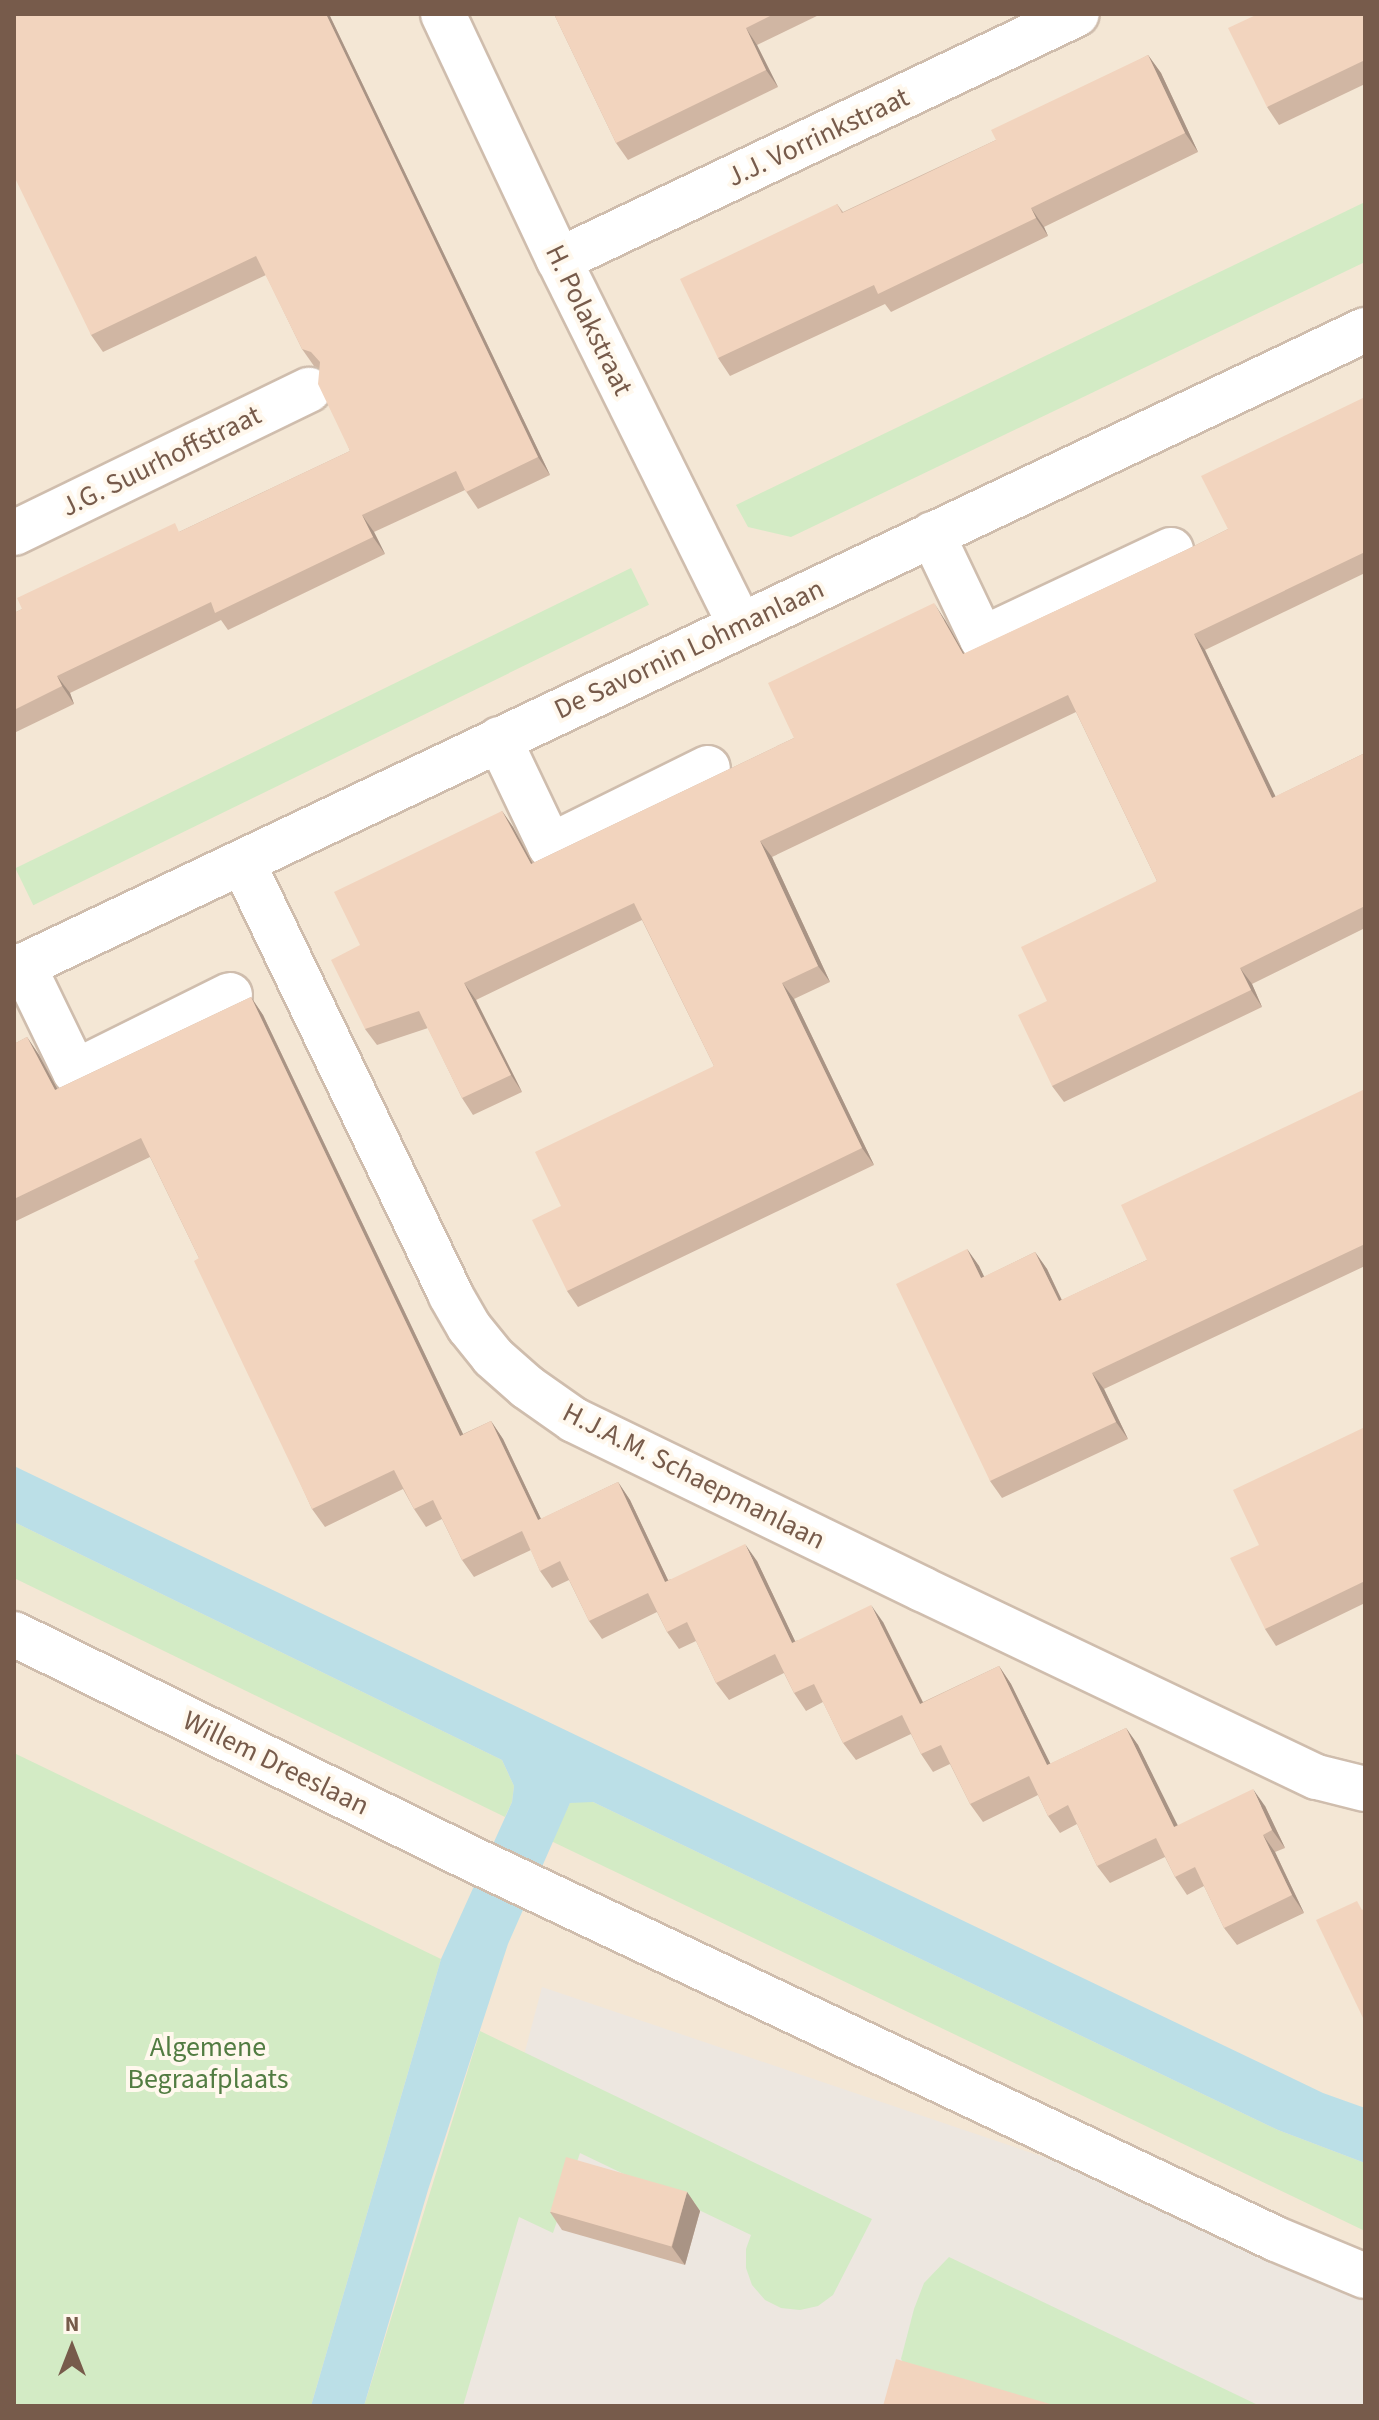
<!DOCTYPE html>
<html>
<head>
<meta charset="utf-8">
<style>
	body { margin:0 }
	#map { position:relative; width:1379px; height:2420px; overflow:hidden; background:#fdf5e7; font-family:"Source Sans 3",sans-serif }
	div>[style] { position:absolute }
	[style*='--x'] { left:calc(var(--x)*1px); top:calc(var(--y)*1px); width:calc(var(--w)*1px); rotate:calc(var(--a)*1deg) }
	.residential>* { inset:0; background:#f4e7d5; transform-origin:0 0 }
	.industrial>* { inset:0; background:#ede7e0 }
	.green>* { inset:0; background:#d3ebc5; transform-origin:0 0 }
	.water>* { inset:0; background:#bbdfe7 }
	.roads { filter:drop-shadow(2px 0 #cfbdad) drop-shadow(-2px 0 #cfbdad) drop-shadow(0 2px #cfbdad) drop-shadow(0 -2px #cfbdad) }
	.minor>* { height:44px; margin:-22px; padding:0 22px; transform-origin:22px; border-radius:22px; background:#fff }
	.wall>* { inset:0; background:#d0b6a3 }
	.shaded-wall>* { inset:0; background:#a99485 }
	.building>* { inset:0; background:#f2d4be; transform-origin:0 0 }
	span { translate:-50% -50%; white-space:nowrap; text-align:center; line-height:1.15; -webkit-text-stroke:8px #fff8ed; paint-order:stroke }
	.street-label { font-size:28px; color:#775b4b }
	.park-label { font-size:28px; color:#527c42 }
	.frame { position:absolute; inset:0; border:16px solid #775b4b; pointer-events:none }
	.north { position:absolute; left:32px; top:2308px; width:80px; height:80px; -webkit-text-stroke:6px #fff8ed; paint-order:stroke; rotate:0deg; font-size:22px; font-weight:700; line-height:32px; text-align:center; color:#775b4b }
	.north::after { content:''; display:block; margin:auto; width:28px; height:36px; background:#775b4b; clip-path:polygon(50% 0,100% 100%,50% 72%,0 100%) }
</style>
</head>
<body>
<div id="map">
	<div class="residential">
		<i style="left:14px;top:14px;width:1351px;height:2392px"></i>
	</div>
	<div class="industrial">
		<i style="clip-path:polygon(542px 1987px,1365px 2266px,1365px 2406px,431px 2406px)"></i>
	</div>
	<div class="green">
		<i style="clip-path:polygon(1365px 202px,1365px 262px,791px 537px,748px 527px,736px 505px)"></i>
		<i style="left:631px;top:568px;width:41px;height:685px;rotate:64deg"></i>
		<i style="clip-path:polygon(14px 1522px,502px 1760px,514px 1786px,512px 1802px,505px 1817px,14px 1578px)"></i>
		<i style="clip-path:polygon(14px 1753px,441px 1959px,311px 2406px,14px 2406px)"></i>
		<i style="clip-path:polygon(581px 1801px,593px 1802px,1278px 2130px,1365px 2163px,1365px 2231px,551px 1841px,570px 1803px)"></i>
		<i style="clip-path:polygon(480px 2031px,872px 2219px,833px 2295px,818px 2306px,800px 2310px,781px 2308px,765px 2300px,752px 2285px,746px 2268px,746px 2249px,751px 2235px,580px 2153px,553px 2233px,519px 2217px,463px 2406px,364px 2406px)"></i>
		<i style="clip-path:polygon(949px 2257px,1260px 2406px,1013px 2406px,909px 2372px,901px 2359px,914px 2309px,924px 2283px)"></i>
	</div>
	<div class="water">
		<i style="clip-path:polygon(14px 1466px,1323px 2093px,1365px 2108px,1365px 2163px,1278px 2130px,593px 1802px,570px 1803px,508px 1944px,428px 2190px,364px 2406px,311px 2406px,441px 1959px,512px 1802px,514px 1786px,502px 1760px,14px 1522px)"></i>
	</div>
	<div class="roads">
		<div class="minor">
			<i style="--x:443;--y:14;--w:272;--a:64.8"></i>
			<i style="--x:559;--y:260;--w:407;--a:63.6"></i>
			<i style="--x:559;--y:260;--w:573;--a:-25.4"></i>
			<i style="--x:14;--y:533;--w:328;--a:-25.9"></i>
			<i style="--x:932;--y:534;--w:116;--a:64.5"></i>
			<i style="--x:982;--y:639;--w:209;--a:-25.2"></i>
			<i style="--x:499;--y:739;--w:119;--a:64.5"></i>
			<i style="--x:550;--y:846;--w:176;--a:-26.3"></i>
			<i style="--x:243;--y:863;--w:478;--a:64.3"></i>
			<i style="--x:450;--y:1294;--w:38;--a:60"></i>
			<i style="--x:469;--y:1327;--w:38;--a:51"></i>
			<i style="--x:493;--y:1357;--w:45;--a:41.4"></i>
			<i style="--x:527;--y:1387;--w:57;--a:35.1"></i>
			<i style="--x:574;--y:1420;--w:387;--a:25.9"></i>
			<i style="--x:922;--y:1589;--w:437;--a:25.5"></i>
			<i style="--x:1317;--y:1777;--w:49;--a:14"></i>
			<i style="--x:23;--y:965;--w:119;--a:64.1"></i>
			<i style="--x:75;--y:1072;--w:173;--a:-26.4"></i>
			<i style="--x:14;--y:970;--w:1495;--a:-25.35"></i>
			<i style="--x:14;--y:1634;--w:513;--a:26.17"></i>
			<i style="--x:474;--y:1860;--w:887;--a:25.29"></i>
			<i style="--x:1276;--y:2239;--w:96;--a:22.6"></i>
		</div>
	</div>
	<div class="wall">
		<i style="clip-path:polygon(14px 14px,329px 14px,550px 475px,478px 509px,465px 490px,374px 532px,385px 554px,228px 630px,221px 620px,70px 693px,74px 704px,14px 733px,14px 613px,181px 531px,350px 451px,319px 368px,314px 366px,302px 349px,266px 275px,103px 352px,91px 335px)"></i>
		<i style="clip-path:polygon(554px 14px,821px 14px,757px 45px,778px 87px,628px 160px,616px 143px)"></i>
		<i style="clip-path:polygon(1365px 14px,1365px 84px,1279px 125px,1267px 107px)"></i>
		<i style="clip-path:polygon(1148px 55px,1161px 73px,1198px 152px,1044px 227px,1048px 236px,891px 312px,885px 304px,730px 376px,718px 358px,837px 204px,843px 212px,996px 140px)"></i>
		<i style="clip-path:polygon(1365px 397px,1365px 573px,1205px 650px,1275px 797px,1365px 753px,1365px 928px,1252px 984px,1262px 1007px,1064px 1102px,1052px 1086px,1047px 1001px,1157px 881px,1076px 712px,772px 857px,830px 982px,794px 999px,874px 1165px,578px 1307px,567px 1291px,561px 1206px,714px 1066px,642px 920px,476px 1000px,522px 1092px,473px 1115px,462px 1098px,428px 1028px,377px 1045px,365px 1029px,360px 945px,502px 811px,513px 827px,533px 863px,794px 738px,945px 620px,964px 654px,1186px 550px,1228px 529px)"></i>
		<i style="clip-path:polygon(251px 997px,263px 1015px,463px 1434px,491px 1421px,503px 1439px,541px 1519px,618px 1482px,630px 1500px,668px 1580px,757px 1561px,795px 1641px,883px 1622px,923px 1702px,999px 1666px,1011px 1684px,1050px 1764px,1126px 1728px,1138px 1745px,1177px 1826px,1265px 1806px,1285px 1848px,1275px 1852px,1304px 1913px,1237px 1945px,1224px 1928px,1204px 1886px,1187px 1895px,1175px 1877px,1165px 1857px,1110px 1883px,1097px 1866px,1077px 1824px,1060px 1833px,1048px 1816px,1038px 1795px,983px 1822px,970px 1804px,950px 1764px,933px 1772px,921px 1754px,911px 1734px,856px 1760px,843px 1743px,823px 1702px,806px 1711px,794px 1693px,784px 1673px,729px 1700px,716px 1683px,696px 1641px,679px 1649px,667px 1632px,657px 1612px,602px 1639px,589px 1621px,569px 1580px,552px 1588px,540px 1571px,531px 1550px,474px 1577px,462px 1560px,442px 1519px,426px 1527px,414px 1509px,403px 1489px,325px 1527px,312px 1509px,199px 1258px,150px 1157px,14px 1222px,14px 1044px,27px 1037px,39px 1055px,57px 1089px)"></i>
		<i style="clip-path:polygon(1365px 1089px,1365px 1266px,1104px 1389px,1128px 1439px,1002px 1498px,990px 1481px,967px 1249px,979px 1266px,984px 1277px,1035px 1252px,1047px 1269px,1062px 1300px,1147px 1260px)"></i>
		<i style="clip-path:polygon(1365px 1427px,1365px 1603px,1276px 1646px,1265px 1629px,1259px 1545px)"></i>
		<i style="clip-path:polygon(687px 2192px,700px 2211px,685px 2265px,562px 2230px,550px 2212px)"></i>
	</div>
	<div class="shaded-wall">
		<i style="clip-path:polygon(326px 14px,329px 14px,550px 475px,538px 457px)"></i>
		<i style="clip-path:polygon(746px 28px,757px 45px,778px 87px,766px 70px)"></i>
		<i style="clip-path:polygon(1148px 55px,1161px 73px,1198px 152px,1185px 133px)"></i>
		<i style="clip-path:polygon(1031px 208px,1044px 227px,1048px 236px,1036px 218px)"></i>
		<i style="clip-path:polygon(362px 515px,374px 532px,385px 554px,373px 537px)"></i>
		<i style="clip-path:polygon(934px 603px,945px 620px,974px 671px,963px 654px)"></i>
		<i style="clip-path:polygon(1194px 634px,1205px 650px,1284px 814px,1272px 798px)"></i>
		<i style="clip-path:polygon(57px 676px,70px 693px,74px 704px,62px 686px)"></i>
		<i style="clip-path:polygon(502px 811px,513px 827px,542px 881px,531px 864px)"></i>
		<i style="clip-path:polygon(760px 841px,772px 857px,830px 982px,818px 966px)"></i>
		<i style="clip-path:polygon(1240px 968px,1252px 984px,1262px 1007px,1251px 990px)"></i>
		<i style="clip-path:polygon(464px 983px,476px 1000px,522px 1092px,511px 1075px)"></i>
		<i style="clip-path:polygon(782px 983px,794px 999px,874px 1165px,862px 1148px)"></i>
		<i style="clip-path:polygon(251px 997px,263px 1015px,472px 1453px,460px 1436px)"></i>
		<i style="clip-path:polygon(27px 1037px,39px 1055px,67px 1107px,55px 1090px)"></i>
		<i style="clip-path:polygon(967px 1249px,979px 1266px,993px 1295px,981px 1278px)"></i>
		<i style="clip-path:polygon(1035px 1252px,1047px 1269px,1070px 1318px,1059px 1301px)"></i>
		<i style="clip-path:polygon(1092px 1373px,1104px 1389px,1128px 1439px,1116px 1422px)"></i>
		<i style="clip-path:polygon(491px 1421px,503px 1439px,550px 1538px,538px 1520px)"></i>
		<i style="clip-path:polygon(618px 1482px,630px 1500px,677px 1599px,665px 1582px)"></i>
		<i style="clip-path:polygon(745px 1544px,757px 1561px,804px 1660px,792px 1643px)"></i>
		<i style="clip-path:polygon(871px 1605px,883px 1622px,932px 1721px,920px 1704px)"></i>
		<i style="clip-path:polygon(999px 1666px,1011px 1684px,1060px 1783px,1047px 1765px)"></i>
		<i style="clip-path:polygon(1126px 1728px,1138px 1745px,1187px 1844px,1174px 1827px)"></i>
		<i style="clip-path:polygon(1253px 1789px,1265px 1806px,1285px 1848px,1272px 1830px)"></i>
		<i style="clip-path:polygon(1263px 1835px,1275px 1852px,1304px 1913px,1292px 1895px)"></i>
		<i style="clip-path:polygon(687px 2192px,700px 2211px,685px 2265px,672px 2247px)"></i>
	</div>
	<div class="building">
		<i style="clip-path:polygon(14px 14px,326px 14px,538px 457px,466px 492px,456px 471px,362px 515px,373px 537px,215px 613px,211px 602px,57px 676px,62px 686px,14px 710px,14px 613px,22px 609px,17px 598px,175px 523px,179px 532px,350px 451px,318px 384px,320px 362px,311px 352px,302px 349px,256px 256px,91px 335px,14px 176px)"></i>
		<i style="clip-path:polygon(554px 14px,774px 14px,746px 28px,766px 70px,616px 143px)"></i>
		<i style="clip-path:polygon(1258px 14px,1365px 14px,1365px 60px,1267px 107px,1228px 28px)"></i>
		<i style="clip-path:polygon(1148px 55px,1185px 133px,1031px 208px,1036px 218px,878px 294px,874px 285px,718px 358px,680px 279px,837px 204px,842px 213px,919px 177px,996px 140px,991px 130px)"></i>
		<i style="clip-path:polygon(1365px 397px,1365px 552px,1194px 634px,1272px 798px,1365px 753px,1365px 906px,1240px 968px,1251px 990px,1052px 1086px,1018px 1015px,1047px 1001px,1021px 947px,1157px 881px,1068px 695px,760px 841px,818px 966px,782px 983px,862px 1148px,567px 1291px,532px 1220px,561px 1206px,535px 1152px,714px 1066px,634px 903px,464px 983px,511px 1075px,462px 1098px,419px 1011px,365px 1029px,331px 960px,360px 945px,334px 892px,502px 811px,531px 864px,794px 738px,768px 683px,888px 625px,934px 603px,963px 654px,1186px 550px,1228px 529px,1201px 476px)"></i>
		<i style="clip-path:polygon(251px 997px,460px 1436px,491px 1421px,538px 1520px,618px 1482px,665px 1582px,745px 1544px,792px 1643px,871px 1605px,920px 1704px,999px 1666px,1047px 1765px,1126px 1728px,1174px 1827px,1253px 1789px,1272px 1830px,1263px 1835px,1292px 1895px,1224px 1928px,1195px 1867px,1175px 1877px,1156px 1838px,1097px 1866px,1068px 1805px,1048px 1816px,1029px 1776px,970px 1804px,941px 1745px,921px 1754px,902px 1715px,843px 1743px,814px 1684px,794px 1693px,775px 1654px,716px 1683px,687px 1622px,667px 1632px,648px 1593px,589px 1621px,560px 1561px,540px 1571px,522px 1531px,462px 1560px,433px 1500px,414px 1509px,394px 1470px,312px 1509px,194px 1261px,199px 1258px,141px 1138px,14px 1199px,14px 1044px,27px 1037px,55px 1090px)"></i>
		<i style="clip-path:polygon(1365px 1089px,1365px 1244px,1092px 1373px,1116px 1422px,990px 1481px,896px 1284px,967px 1249px,981px 1278px,1035px 1252px,1059px 1301px,1147px 1260px,1121px 1205px)"></i>
		<i style="clip-path:polygon(1365px 1427px,1365px 1581px,1265px 1629px,1230px 1558px,1259px 1545px,1233px 1490px)"></i>
		<i style="clip-path:polygon(1357px 1901px,1362px 1910px,1365px 1908px,1365px 2017px,1363px 2018px,1316px 1920px)"></i>
		<i style="left:566px;top:2157px;width:126px;height:57px;rotate:16deg"></i>
		<i style="clip-path:polygon(896px 2359px,1057px 2406px,883px 2406px)"></i>
	</div>
	<div class="street-label">
		<span style="left:818px;top:137px;rotate:-25deg">J.J. Vorrinkstraat</span>
		<span style="left:589px;top:320px;rotate:64deg">H. Polakstraat</span>
		<span style="left:161px;top:461px;rotate:-26deg">J.G. Suurhoffstraat</span>
		<span style="left:689px;top:649px;rotate:-25deg">De Savornin Lohmanlaan</span>
		<span style="left:694px;top:1476px;rotate:27deg">H.J.A.M. Schaepmanlaan</span>
		<span style="left:276px;top:1763px;rotate:26deg">Willem Dreeslaan</span>
	</div>
	<div class="park-label">
		<span style="left:208px;top:2063px">Algemene<br>Begraafplaats</span>
	</div>
	<div class="frame"></div>
	<div class="north">N</div>
</div>
</body>
</html>
